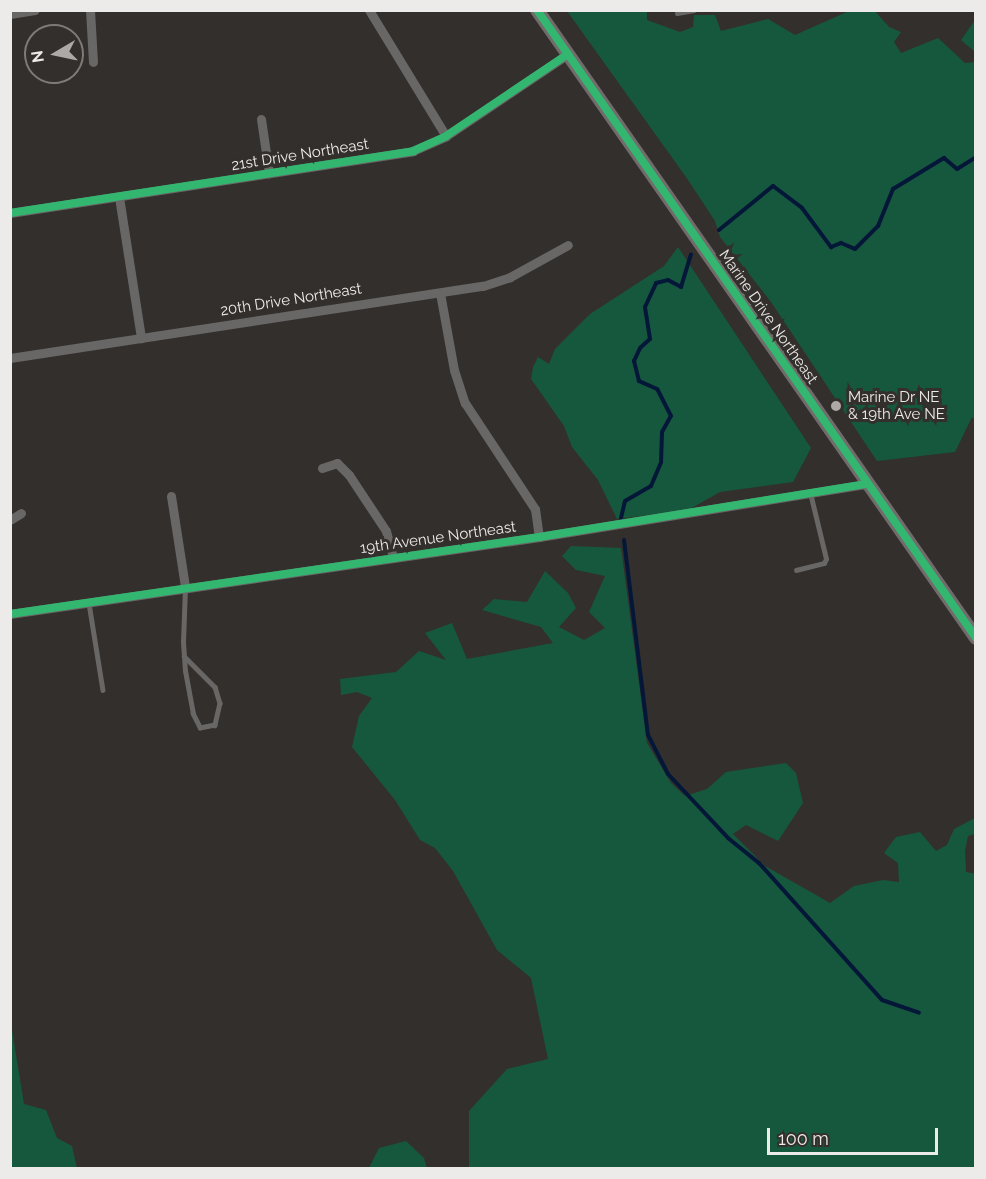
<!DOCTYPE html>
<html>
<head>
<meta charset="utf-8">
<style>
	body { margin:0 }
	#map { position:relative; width:986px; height:1179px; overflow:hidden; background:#322f2d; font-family:Raleway,sans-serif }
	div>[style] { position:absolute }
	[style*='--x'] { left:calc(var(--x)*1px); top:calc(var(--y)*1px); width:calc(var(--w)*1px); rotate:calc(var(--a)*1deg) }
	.green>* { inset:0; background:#16583d }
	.stream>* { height:4px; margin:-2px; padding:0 2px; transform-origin:2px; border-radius:2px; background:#051738 }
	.service>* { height:4.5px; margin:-2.25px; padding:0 2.25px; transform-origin:2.25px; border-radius:2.25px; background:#696766 }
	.minor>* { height:9px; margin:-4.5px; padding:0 4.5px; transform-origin:4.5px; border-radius:4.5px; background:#696766 }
	.secondary>* { height:14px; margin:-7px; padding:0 7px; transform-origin:7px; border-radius:7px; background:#716b6b }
	.cycleway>* { height:8px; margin:-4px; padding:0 4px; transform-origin:4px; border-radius:4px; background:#33b770 }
	.dots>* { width:16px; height:16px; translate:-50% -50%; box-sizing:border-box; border:3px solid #332f2c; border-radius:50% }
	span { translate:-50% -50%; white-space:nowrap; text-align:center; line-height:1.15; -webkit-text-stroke:6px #332f2c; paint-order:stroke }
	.street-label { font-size:15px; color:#edebe9 }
	.poi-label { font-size:15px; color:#edebe9 }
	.left { translate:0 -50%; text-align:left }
	.frame { position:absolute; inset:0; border:12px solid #edebe9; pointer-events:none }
	.north { position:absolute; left:24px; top:24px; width:60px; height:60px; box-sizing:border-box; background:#332f2c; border:2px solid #7d7a78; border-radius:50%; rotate:261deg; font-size:16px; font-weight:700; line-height:24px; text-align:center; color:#edebe9 }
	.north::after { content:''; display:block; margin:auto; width:21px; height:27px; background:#aca9a7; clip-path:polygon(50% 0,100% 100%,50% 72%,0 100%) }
	.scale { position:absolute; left:767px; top:1128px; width:171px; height:27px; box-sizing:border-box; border:3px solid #edebe9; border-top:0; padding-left:8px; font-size:18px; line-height:21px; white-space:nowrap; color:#edebe9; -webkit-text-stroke:4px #332f2c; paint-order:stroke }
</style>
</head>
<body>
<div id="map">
	<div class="green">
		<i style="clip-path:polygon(567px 11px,647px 11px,647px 20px,680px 32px,693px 27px,694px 15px,715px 15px,721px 31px,768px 19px,795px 35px,849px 11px,875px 11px,889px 27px,901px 32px,894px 42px,901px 53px,938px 38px,965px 63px,975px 62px,975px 420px,972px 417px,955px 452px,877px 461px,771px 302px,720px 237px,715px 221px,686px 177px)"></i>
		<i style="clip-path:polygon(975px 20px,975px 52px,961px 40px)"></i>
		<i style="clip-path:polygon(678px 247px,811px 448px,793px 482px,720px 492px,688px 510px,617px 519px,598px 480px,572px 447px,564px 426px,531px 379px,533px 367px,538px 357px,549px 364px,555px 349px,590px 314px,664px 266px)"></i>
		<i style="clip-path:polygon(571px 546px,621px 548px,647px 743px,671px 783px,685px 796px,707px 789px,726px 772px,786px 763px,796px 773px,803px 803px,778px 841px,746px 825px,733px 834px,765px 866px,830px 903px,854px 886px,883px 880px,899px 882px,898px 863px,884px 853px,896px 837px,920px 832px,936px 851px,947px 845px,954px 829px,975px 818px,975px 834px,968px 836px,965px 851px,966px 872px,976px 874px,975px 1168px,469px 1168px,469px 1111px,507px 1069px,548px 1059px,531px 978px,497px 950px,453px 871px,435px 848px,420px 840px,395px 800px,352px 747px,359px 716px,372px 698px,357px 692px,341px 695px,340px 679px,396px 672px,419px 651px,446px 660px,425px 633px,452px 623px,467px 659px,553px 643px,541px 627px,482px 610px,494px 599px,527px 602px,545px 571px,568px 593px,576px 608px,559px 627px,584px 640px,605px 628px,589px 612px,605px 576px,576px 570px,562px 556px)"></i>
		<i style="clip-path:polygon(10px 1018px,24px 1104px,46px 1110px,57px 1138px,72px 1146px,77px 1168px,11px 1168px)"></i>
		<i style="clip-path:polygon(406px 1141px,424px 1158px,427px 1168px,369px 1168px,379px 1148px)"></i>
	</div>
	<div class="stream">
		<i style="--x:719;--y:230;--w:70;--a:-39.2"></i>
		<i style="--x:773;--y:186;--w:36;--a:37"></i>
		<i style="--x:802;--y:208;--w:49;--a:53.4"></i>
		<i style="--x:831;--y:247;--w:11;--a:-22"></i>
		<i style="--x:841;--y:243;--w:15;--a:23"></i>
		<i style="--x:855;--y:249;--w:33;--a:-45"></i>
		<i style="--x:878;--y:226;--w:40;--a:-68"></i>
		<i style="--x:893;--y:189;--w:60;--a:-31.3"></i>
		<i style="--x:944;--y:158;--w:17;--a:40"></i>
		<i style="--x:957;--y:169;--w:22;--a:-32"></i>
		<i style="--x:621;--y:518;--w:17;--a:-77"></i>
		<i style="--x:625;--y:501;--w:30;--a:-30"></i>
		<i style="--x:651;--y:486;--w:26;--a:-67"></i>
		<i style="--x:661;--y:462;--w:30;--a:-88"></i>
		<i style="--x:662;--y:432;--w:18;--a:-61"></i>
		<i style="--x:671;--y:416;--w:30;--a:-117"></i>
		<i style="--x:657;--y:389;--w:20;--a:-156"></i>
		<i style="--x:639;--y:381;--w:21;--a:-104"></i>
		<i style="--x:634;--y:361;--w:14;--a:-65"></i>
		<i style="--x:640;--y:348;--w:13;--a:-42"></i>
		<i style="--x:650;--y:339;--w:32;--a:-99"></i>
		<i style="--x:645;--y:307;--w:26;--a:-65"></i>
		<i style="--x:656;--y:283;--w:12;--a:-14"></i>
		<i style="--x:668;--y:280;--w:15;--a:28"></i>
		<i style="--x:681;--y:287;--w:34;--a:-73"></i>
		<i style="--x:624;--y:540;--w:196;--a:83"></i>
		<i style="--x:648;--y:735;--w:44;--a:62.9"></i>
		<i style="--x:668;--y:774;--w:88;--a:46.8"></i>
		<i style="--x:728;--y:838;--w:40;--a:39"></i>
		<i style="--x:759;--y:863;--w:184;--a:48.1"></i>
		<i style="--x:882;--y:1000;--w:39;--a:19"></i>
	</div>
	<div class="service">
		<i style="--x:677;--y:13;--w:17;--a:-10"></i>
		<i style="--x:796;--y:570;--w:29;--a:-14"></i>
		<i style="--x:824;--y:563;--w:4;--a:-63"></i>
		<i style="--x:826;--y:559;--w:68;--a:-103.6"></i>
		<i style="--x:89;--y:603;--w:88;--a:80.9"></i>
		<i style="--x:184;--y:656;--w:44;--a:45"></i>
		<i style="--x:215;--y:687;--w:17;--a:73"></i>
		<i style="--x:220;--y:703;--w:23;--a:103"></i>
		<i style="--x:215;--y:725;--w:15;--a:169"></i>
		<i style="--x:200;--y:728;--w:16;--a:-117"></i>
		<i style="--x:193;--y:714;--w:44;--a:-100.5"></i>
		<i style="--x:185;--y:671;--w:29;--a:-94"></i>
		<i style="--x:183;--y:642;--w:54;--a:-87.9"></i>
	</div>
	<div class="minor">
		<i style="--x:90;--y:10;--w:52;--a:86.7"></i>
		<i style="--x:369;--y:10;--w:148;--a:58.6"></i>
		<i style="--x:10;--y:14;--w:25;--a:-9"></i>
		<i style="--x:261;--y:119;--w:55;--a:81.6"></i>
		<i style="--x:119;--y:197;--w:143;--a:81.1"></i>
		<i style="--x:10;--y:213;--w:408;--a:-8.7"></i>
		<i style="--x:413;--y:151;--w:36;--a:-24"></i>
		<i style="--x:446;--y:136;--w:147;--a:-33.9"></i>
		<i style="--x:440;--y:293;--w:78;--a:79.7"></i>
		<i style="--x:454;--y:370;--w:35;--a:72"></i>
		<i style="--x:465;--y:403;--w:127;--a:56.6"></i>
		<i style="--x:535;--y:509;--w:28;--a:82"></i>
		<i style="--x:10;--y:358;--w:478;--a:-8.7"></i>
		<i style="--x:483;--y:286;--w:28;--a:-18"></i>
		<i style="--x:510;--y:277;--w:66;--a:-28.9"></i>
		<i style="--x:322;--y:468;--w:16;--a:-18"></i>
		<i style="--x:337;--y:463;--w:17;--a:45"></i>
		<i style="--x:349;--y:475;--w:67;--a:56.5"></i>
		<i style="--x:386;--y:531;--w:28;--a:75"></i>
		<i style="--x:171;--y:496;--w:91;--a:81.2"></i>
		<i style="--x:10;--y:520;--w:13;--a:-32"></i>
		<i style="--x:10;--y:614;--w:535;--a:-8.28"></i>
		<i style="--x:539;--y:537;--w:332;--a:-9.2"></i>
	</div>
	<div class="secondary">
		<i style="--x:537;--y:10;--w:766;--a:55.04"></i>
	</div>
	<div class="cycleway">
		<i style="--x:537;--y:10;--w:766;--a:55.04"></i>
		<i style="--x:10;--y:213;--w:408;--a:-8.7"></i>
		<i style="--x:413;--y:151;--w:36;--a:-24"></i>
		<i style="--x:446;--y:136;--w:147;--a:-33.9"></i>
		<i style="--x:10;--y:614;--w:535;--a:-8.28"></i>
		<i style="--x:539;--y:537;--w:332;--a:-9.2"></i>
	</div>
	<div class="dots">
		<i style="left:836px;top:406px;background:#aca9a7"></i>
	</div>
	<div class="street-label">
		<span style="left:300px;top:155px;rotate:-9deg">21st Drive Northeast</span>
		<span style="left:291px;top:300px;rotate:-9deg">20th Drive Northeast</span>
		<span style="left:768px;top:317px;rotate:55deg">Marine Drive Northeast</span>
		<span style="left:438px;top:538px;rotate:-8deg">19th Avenue Northeast</span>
	</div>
	<div class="poi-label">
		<span class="left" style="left:848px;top:406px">Marine Dr NE<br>&amp; 19th Ave NE</span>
	</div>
	<div class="frame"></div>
	<div class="north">N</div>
	<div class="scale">100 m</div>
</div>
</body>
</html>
